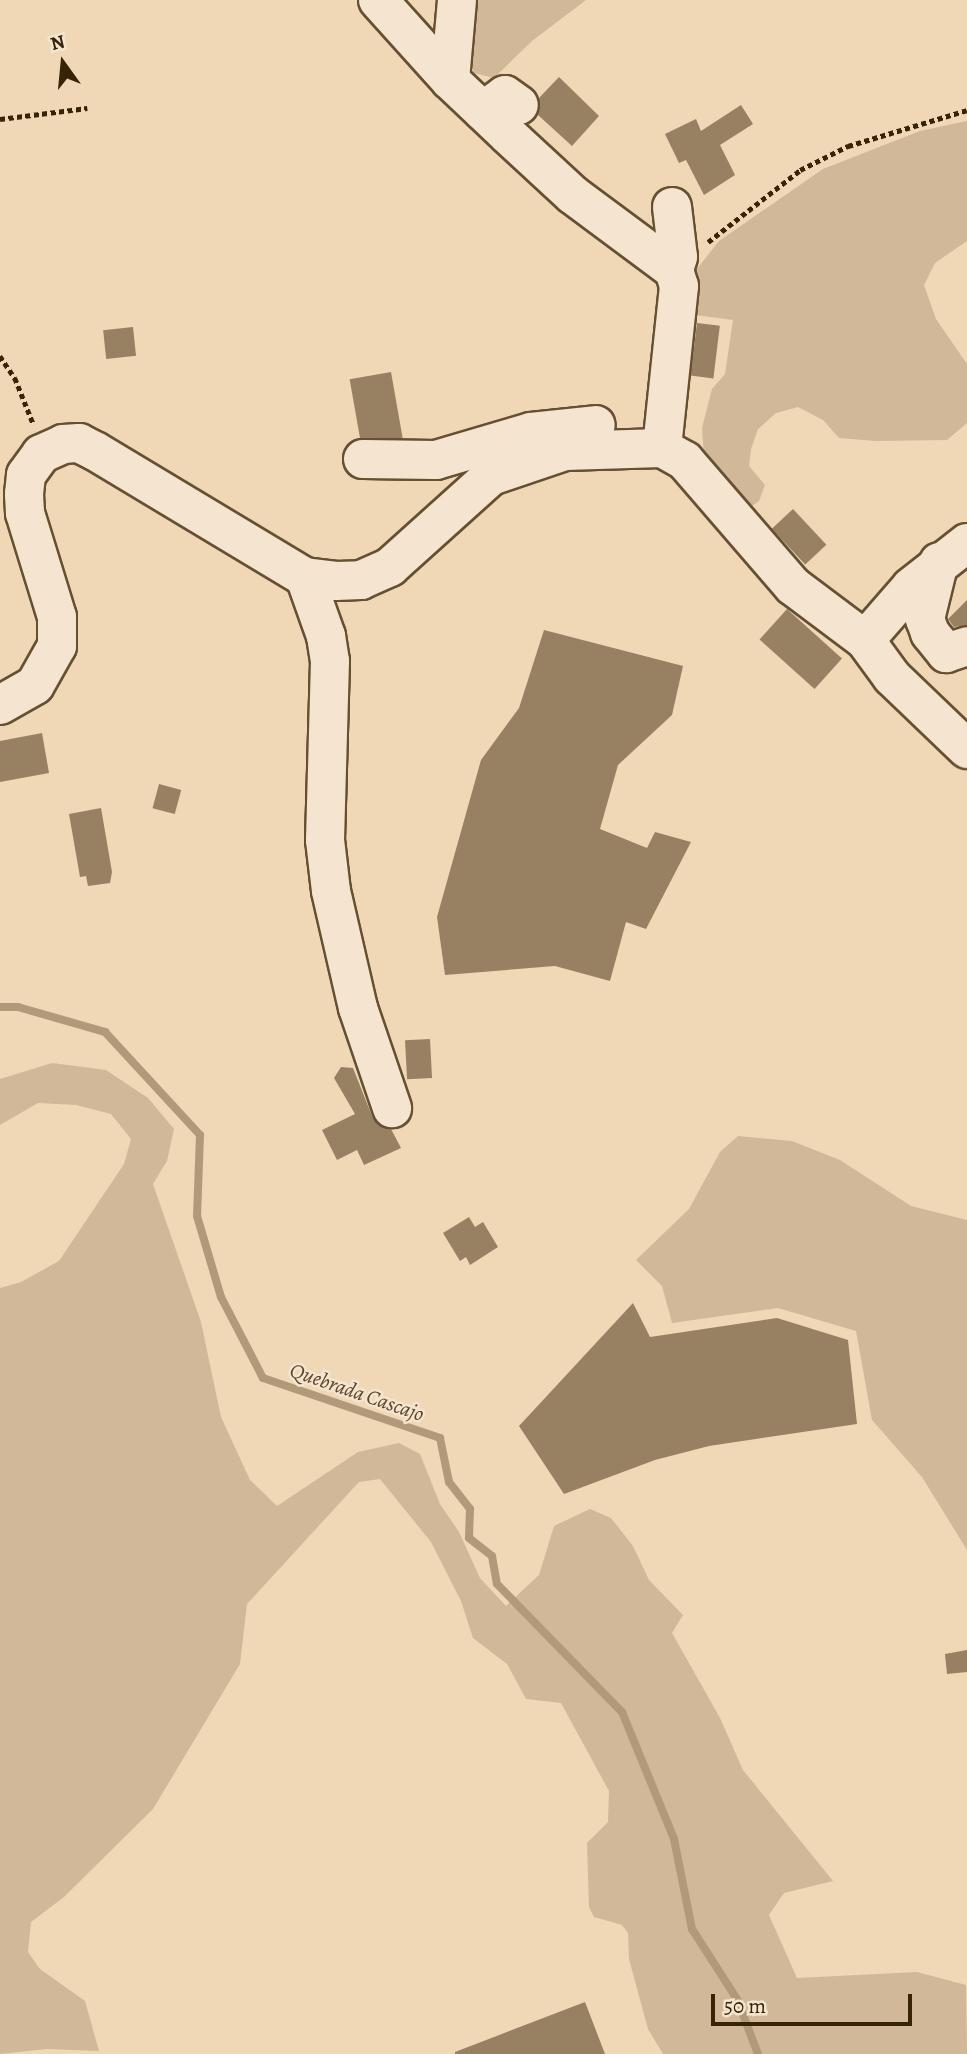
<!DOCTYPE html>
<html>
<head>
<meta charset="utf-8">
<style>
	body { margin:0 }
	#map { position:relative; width:967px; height:2054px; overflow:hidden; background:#f0d7b6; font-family:Alegreya,serif }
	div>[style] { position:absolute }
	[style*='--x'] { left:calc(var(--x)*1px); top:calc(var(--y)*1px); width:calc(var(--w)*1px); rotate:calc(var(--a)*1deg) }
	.green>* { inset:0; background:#d1b898 }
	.stream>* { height:8px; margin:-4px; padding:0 4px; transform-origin:4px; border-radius:4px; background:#b19a7a }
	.building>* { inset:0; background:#978162; transform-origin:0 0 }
	.path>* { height:4.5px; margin-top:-2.25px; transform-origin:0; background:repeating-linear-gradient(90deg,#372306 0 5px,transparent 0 8.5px) }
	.roads { filter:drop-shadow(2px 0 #655032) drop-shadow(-2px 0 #655032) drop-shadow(0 2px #655032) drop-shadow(0 -2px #655032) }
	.minor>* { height:38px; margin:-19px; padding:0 19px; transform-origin:19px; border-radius:19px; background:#f5e5d0 }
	span { translate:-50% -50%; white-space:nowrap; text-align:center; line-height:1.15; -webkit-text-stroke:5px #f5e5d0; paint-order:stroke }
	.water-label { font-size:21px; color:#5c4729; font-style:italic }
	.north { position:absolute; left:28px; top:28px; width:70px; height:70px; -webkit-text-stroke:5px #f5e5d0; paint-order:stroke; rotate:345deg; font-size:19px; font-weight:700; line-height:28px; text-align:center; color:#372306 }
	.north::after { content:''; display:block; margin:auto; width:24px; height:32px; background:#372306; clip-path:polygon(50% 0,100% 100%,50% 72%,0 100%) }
	.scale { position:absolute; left:711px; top:1994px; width:201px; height:32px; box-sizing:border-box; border:4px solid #372306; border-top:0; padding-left:9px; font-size:21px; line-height:24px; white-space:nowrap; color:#372306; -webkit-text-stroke:5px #f5e5d0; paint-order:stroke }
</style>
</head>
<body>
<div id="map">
	<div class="green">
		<i style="clip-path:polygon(475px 0,586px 0,532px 41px,494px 78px,474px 73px,465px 50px)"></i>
		<i style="clip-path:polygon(967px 121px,967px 241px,935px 263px,924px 285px,936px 319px,967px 364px,967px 423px,947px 440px,876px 441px,839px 438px,823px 420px,798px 407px,776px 413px,758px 429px,751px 449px,749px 466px,765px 485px,759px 501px,744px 512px,704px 456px,702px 428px,712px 389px,725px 374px,733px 320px,687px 314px,689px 279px,719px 241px,823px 169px,920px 131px)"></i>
		<i style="clip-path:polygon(52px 1063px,106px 1070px,148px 1098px,174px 1129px,167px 1161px,153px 1184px,201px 1322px,221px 1417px,250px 1480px,277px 1506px,358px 1452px,399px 1443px,420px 1454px,440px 1504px,459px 1532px,480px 1578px,506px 1606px,539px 1575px,554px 1526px,590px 1509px,611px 1518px,633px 1546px,649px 1580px,683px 1615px,672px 1633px,720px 1718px,743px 1770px,833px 1881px,784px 1893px,769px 1915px,797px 1978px,917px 1972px,966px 1985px,967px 2054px,663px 2054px,648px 2029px,629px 1959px,628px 1933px,622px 1925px,594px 1917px,589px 1907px,587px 1843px,608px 1822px,609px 1791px,561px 1703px,526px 1699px,507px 1664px,473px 1638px,461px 1601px,431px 1542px,380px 1479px,359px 1482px,247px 1604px,240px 1664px,153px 1809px,64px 1897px,31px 1922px,28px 1952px,40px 1969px,85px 2001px,99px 2051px,47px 2049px,0 2054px,0 1288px,21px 1282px,59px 1261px,124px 1164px,131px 1139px,111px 1114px,76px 1105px,38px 1103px,0 1125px,0 1079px)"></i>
		<i style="clip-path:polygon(738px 1136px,792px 1141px,840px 1160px,911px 1206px,967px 1220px,967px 1550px,922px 1477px,872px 1420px,856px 1331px,778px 1308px,672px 1323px,662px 1286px,636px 1260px,689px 1209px,720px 1152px)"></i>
	</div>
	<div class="stream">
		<i style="--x:0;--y:1007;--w:18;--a:0"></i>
		<i style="--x:18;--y:1007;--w:91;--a:16"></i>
		<i style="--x:105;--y:1032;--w:140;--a:47.3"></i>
		<i style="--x:200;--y:1135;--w:81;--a:92.1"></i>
		<i style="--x:197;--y:1216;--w:84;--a:73.5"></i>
		<i style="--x:221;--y:1297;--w:91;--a:62.6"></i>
		<i style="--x:263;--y:1378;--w:187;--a:18.7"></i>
		<i style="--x:440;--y:1438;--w:45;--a:78.4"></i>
		<i style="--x:449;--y:1482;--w:34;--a:52"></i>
		<i style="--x:470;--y:1509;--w:29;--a:92"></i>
		<i style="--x:469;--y:1538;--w:29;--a:38"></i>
		<i style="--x:492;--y:1556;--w:28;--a:80"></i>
		<i style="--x:497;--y:1584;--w:179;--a:45.7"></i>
		<i style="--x:622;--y:1712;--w:137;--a:67.7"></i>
		<i style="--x:674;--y:1839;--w:92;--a:78.7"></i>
		<i style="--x:692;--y:1929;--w:83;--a:57.3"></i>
		<i style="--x:737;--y:1999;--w:59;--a:69.1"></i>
	</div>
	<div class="building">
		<i style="clip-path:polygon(559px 77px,599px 116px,572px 146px,538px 115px,539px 98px)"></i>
		<i style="clip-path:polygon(741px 105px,753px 124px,720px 145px,735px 175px,704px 195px,686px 160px,679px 163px,665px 134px,696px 119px,701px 131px)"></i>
		<i style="left:697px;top:323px;width:23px;height:53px;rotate:7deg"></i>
		<i style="left:133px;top:327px;width:29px;height:30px;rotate:84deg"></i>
		<i style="left:391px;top:372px;width:67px;height:42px;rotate:80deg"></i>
		<i style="left:793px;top:509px;width:49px;height:29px;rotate:47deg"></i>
		<i style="clip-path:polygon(967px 600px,967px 625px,954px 627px,948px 619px)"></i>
		<i style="left:787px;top:609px;width:74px;height:41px;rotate:42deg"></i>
		<i style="clip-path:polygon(544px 630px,683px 666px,672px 715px,618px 765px,600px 829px,647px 848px,655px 832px,691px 842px,646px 929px,626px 922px,610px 981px,555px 966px,445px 975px,437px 917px,481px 760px,519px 708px)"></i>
		<i style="clip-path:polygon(42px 733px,49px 773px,0 782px,0 741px)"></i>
		<i style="left:159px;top:784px;width:23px;height:25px;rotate:15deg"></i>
		<i style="clip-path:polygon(101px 808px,112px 872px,110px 883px,88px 886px,86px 876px,80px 877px,69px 814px)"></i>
		<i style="left:430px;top:1039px;width:39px;height:25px;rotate:87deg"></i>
		<i style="clip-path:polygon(341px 1067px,353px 1068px,372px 1116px,378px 1125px,391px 1129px,401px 1148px,364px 1165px,357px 1150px,337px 1160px,322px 1130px,355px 1114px,334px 1078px)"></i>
		<i style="clip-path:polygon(469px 1217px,475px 1227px,483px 1222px,498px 1247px,470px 1265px,466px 1257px,460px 1261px,443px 1233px)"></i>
		<i style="clip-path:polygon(633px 1303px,650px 1337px,777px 1318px,848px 1340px,857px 1424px,709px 1446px,655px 1460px,564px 1494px,519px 1426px)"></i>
		<i style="clip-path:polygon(967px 1650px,967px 1672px,947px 1674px,945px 1654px)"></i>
		<i style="clip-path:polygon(585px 2002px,605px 2054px,455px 2054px,455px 2052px)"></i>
	</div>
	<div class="path">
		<i style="--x:0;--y:119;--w:88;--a:-7.2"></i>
		<i style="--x:708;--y:242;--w:117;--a:-38"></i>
		<i style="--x:800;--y:170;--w:54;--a:-26.6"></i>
		<i style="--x:848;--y:146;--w:124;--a:-16.8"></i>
		<i style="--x:0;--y:356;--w:27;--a:56"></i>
		<i style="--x:15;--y:378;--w:48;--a:68.2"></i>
	</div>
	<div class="roads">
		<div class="minor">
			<i style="--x:378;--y:0;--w:108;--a:48"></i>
			<i style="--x:450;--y:80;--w:80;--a:43.5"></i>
			<i style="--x:508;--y:135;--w:88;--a:42.7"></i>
			<i style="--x:573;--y:195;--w:126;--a:36.6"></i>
			<i style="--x:674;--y:270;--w:17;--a:73"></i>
			<i style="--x:679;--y:286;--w:163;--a:96"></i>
			<i style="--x:450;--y:80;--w:80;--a:-85"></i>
			<i style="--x:483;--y:111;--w:27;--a:-36"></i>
			<i style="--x:505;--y:95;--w:17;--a:36"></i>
			<i style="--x:672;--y:207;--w:50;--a:83.2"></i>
			<i style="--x:678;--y:257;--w:14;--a:107"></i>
			<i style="--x:363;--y:459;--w:73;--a:0.8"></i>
			<i style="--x:436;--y:460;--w:99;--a:-16.4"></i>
			<i style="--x:531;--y:432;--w:65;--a:-6.1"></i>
			<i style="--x:939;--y:562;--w:59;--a:103.8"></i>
			<i style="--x:925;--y:619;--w:15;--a:70"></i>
			<i style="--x:930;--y:633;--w:26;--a:51"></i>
			<i style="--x:946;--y:653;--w:22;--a:-18"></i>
			<i style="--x:305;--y:577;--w:63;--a:70.4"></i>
			<i style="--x:326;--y:636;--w:25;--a:81"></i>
			<i style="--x:330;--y:661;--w:179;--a:91.6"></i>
			<i style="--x:325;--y:840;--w:51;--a:83.3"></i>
			<i style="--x:331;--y:891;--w:120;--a:77"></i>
			<i style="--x:358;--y:1008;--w:106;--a:71.2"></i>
			<i style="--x:865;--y:640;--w:70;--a:-49"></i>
			<i style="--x:911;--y:587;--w:71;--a:-38.2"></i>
			<i style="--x:0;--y:705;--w:40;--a:-29.7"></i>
			<i style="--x:35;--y:685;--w:45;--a:-60.6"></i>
			<i style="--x:57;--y:646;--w:29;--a:-90"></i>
			<i style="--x:57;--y:617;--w:109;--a:-107.1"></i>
			<i style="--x:25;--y:513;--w:19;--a:-93"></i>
			<i style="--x:24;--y:494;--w:19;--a:-84"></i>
			<i style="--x:26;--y:475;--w:26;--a:-54"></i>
			<i style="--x:41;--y:454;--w:24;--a:-24"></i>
			<i style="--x:63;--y:444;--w:16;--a:-4"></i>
			<i style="--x:79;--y:443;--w:18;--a:27"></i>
			<i style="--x:95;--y:451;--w:245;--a:31"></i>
			<i style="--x:305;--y:577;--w:31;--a:7"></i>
			<i style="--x:336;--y:581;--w:25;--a:-2"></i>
			<i style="--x:361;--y:580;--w:32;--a:-24"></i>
			<i style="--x:390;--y:567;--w:136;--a:-42"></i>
			<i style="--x:491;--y:476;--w:78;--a:-18.7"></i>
			<i style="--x:565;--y:451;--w:97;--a:-1.8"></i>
			<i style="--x:662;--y:448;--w:26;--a:29"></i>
			<i style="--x:685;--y:461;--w:165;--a:49.2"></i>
			<i style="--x:793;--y:586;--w:90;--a:36.9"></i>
			<i style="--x:865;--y:640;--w:46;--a:53.9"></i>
			<i style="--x:892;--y:677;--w:104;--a:43.8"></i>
		</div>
	</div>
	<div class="water-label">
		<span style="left:357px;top:1392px;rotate:19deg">Quebrada Cascajo</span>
	</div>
	<div class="north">N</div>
	<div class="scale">50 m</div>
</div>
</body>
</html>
